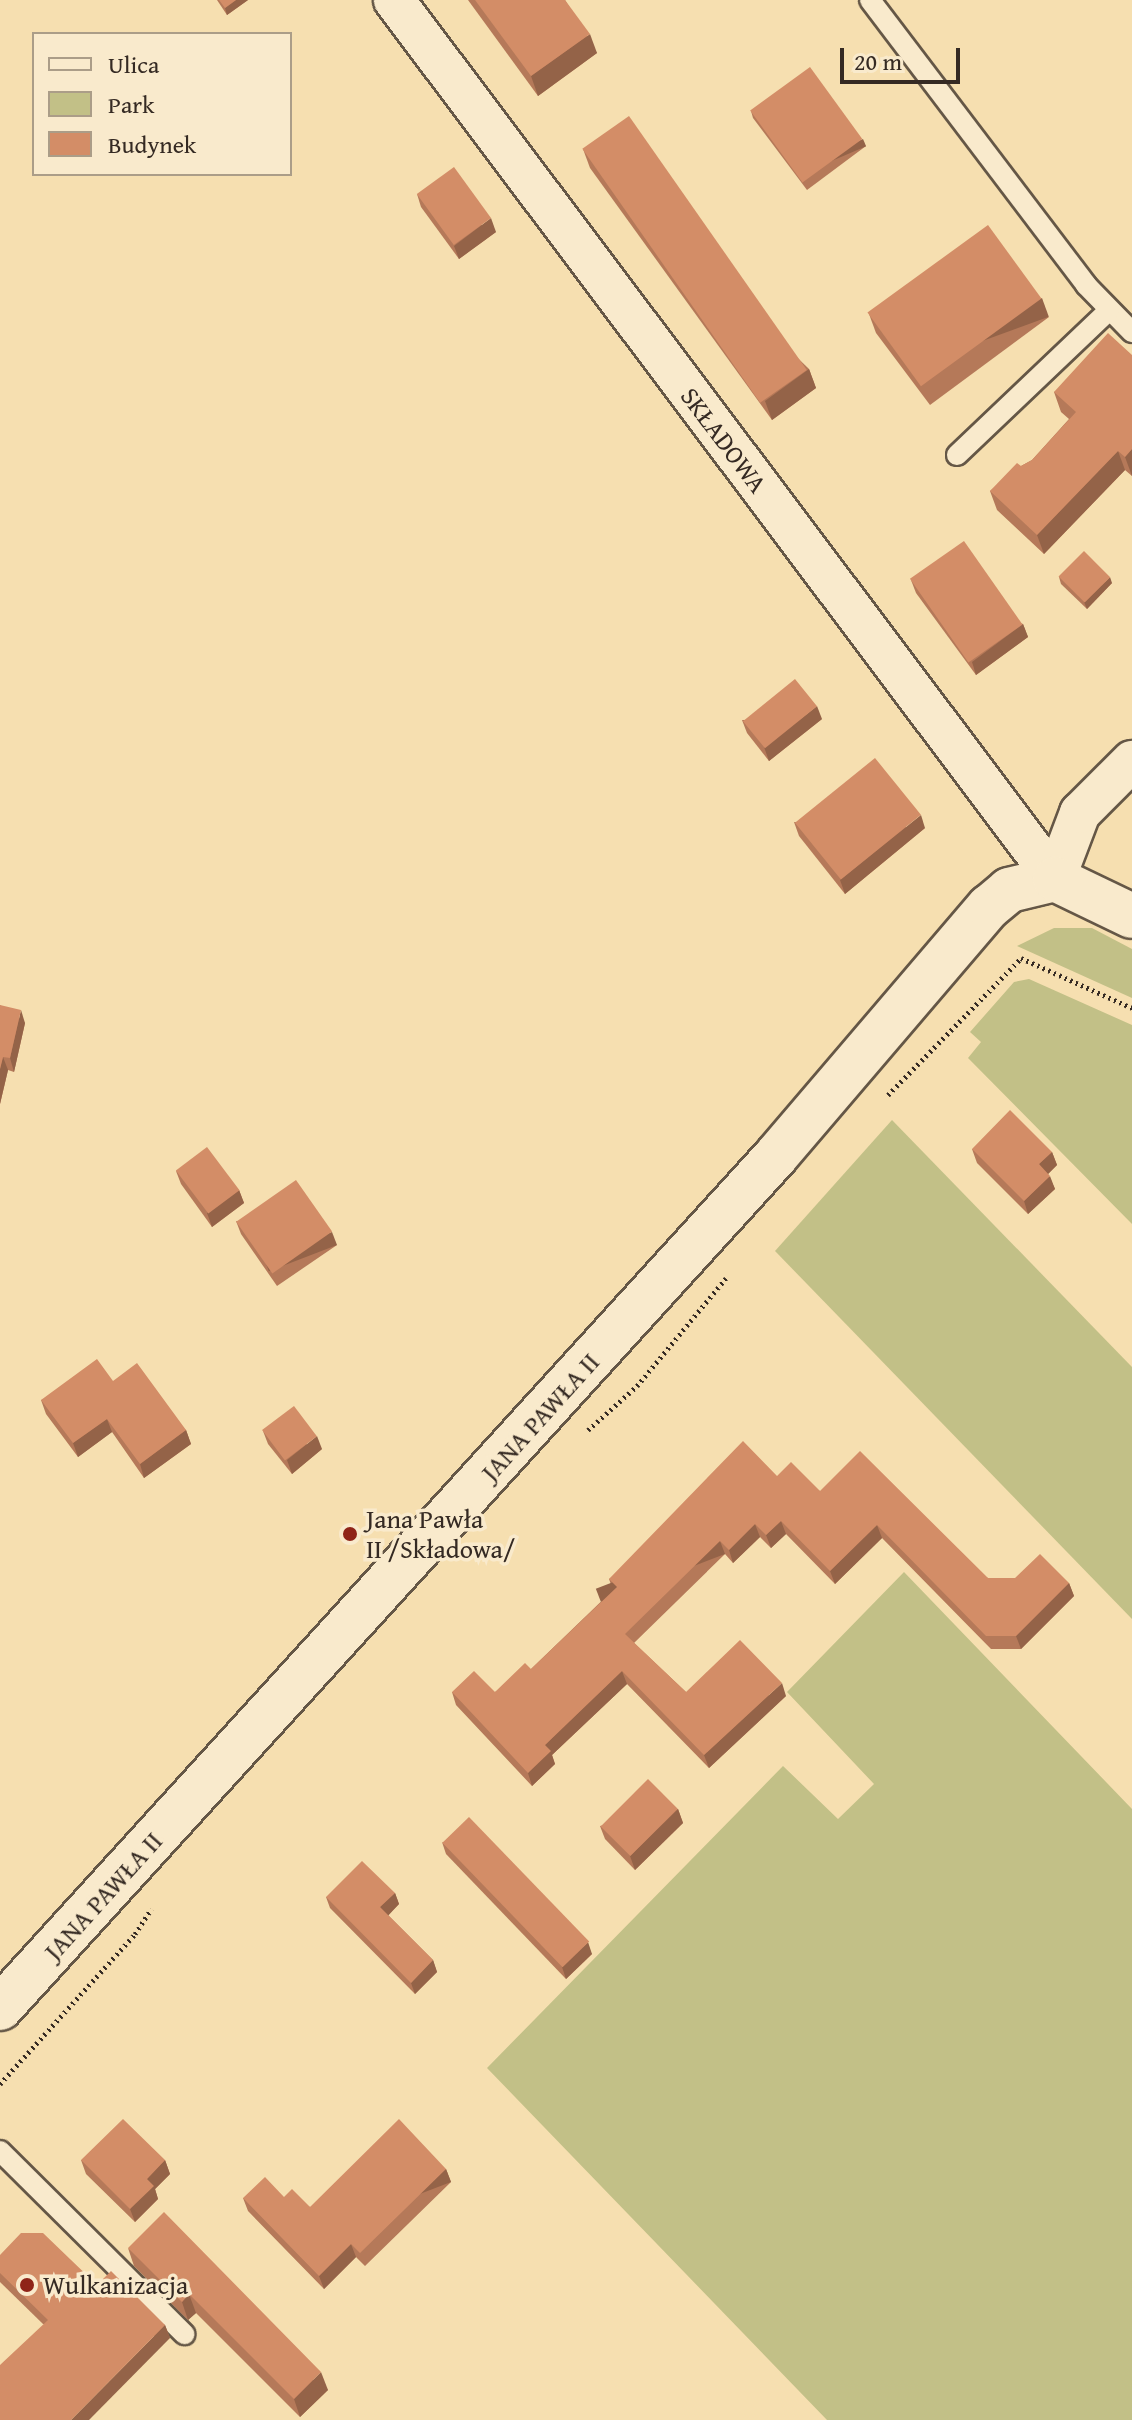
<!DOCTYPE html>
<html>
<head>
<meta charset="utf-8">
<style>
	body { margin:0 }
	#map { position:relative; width:1132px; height:2420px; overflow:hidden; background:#f6dfb0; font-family:"Gentium Book Plus",serif }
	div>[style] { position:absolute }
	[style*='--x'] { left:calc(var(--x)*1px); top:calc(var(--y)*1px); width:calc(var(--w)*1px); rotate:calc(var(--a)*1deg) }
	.green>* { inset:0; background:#c2c087 }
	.path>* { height:5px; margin-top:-2.5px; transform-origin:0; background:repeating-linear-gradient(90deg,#352a23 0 2px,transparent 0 6px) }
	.roads { filter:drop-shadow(2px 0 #655746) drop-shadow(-2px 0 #655746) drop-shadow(0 2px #655746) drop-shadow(0 -2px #655746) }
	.lane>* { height:20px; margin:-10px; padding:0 10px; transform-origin:10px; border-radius:10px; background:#f9eacc }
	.street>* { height:40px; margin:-20px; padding:0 20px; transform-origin:20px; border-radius:20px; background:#f9eacc }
	.secondary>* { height:44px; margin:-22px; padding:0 22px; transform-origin:22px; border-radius:22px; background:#f9eacc }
	.wall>* { inset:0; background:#b57959 }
	.shaded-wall>* { inset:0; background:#946348; transform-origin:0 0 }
	.building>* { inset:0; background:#d38d67; transform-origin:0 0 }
	.dots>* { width:22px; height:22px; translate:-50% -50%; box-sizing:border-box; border:4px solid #f9eacc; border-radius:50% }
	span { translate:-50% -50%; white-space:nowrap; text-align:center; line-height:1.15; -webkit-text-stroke:7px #f9eacc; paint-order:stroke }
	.street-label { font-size:26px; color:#352a23 }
	.poi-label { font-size:26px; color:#352a23 }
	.left { translate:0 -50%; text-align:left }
	.legend { position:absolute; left:32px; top:32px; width:260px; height:144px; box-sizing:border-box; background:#f9eacc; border:2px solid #ab9d88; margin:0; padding:10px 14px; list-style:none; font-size:24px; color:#352a23 }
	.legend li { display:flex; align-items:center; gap:16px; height:40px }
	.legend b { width:40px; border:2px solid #ab9d88 }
	.scale { position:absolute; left:840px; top:48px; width:120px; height:36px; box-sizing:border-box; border:4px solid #352a23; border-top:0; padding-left:10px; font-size:24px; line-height:28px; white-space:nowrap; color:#352a23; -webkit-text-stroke:6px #f9eacc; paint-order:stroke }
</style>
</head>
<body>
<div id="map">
	<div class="green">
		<i style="clip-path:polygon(1054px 928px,1092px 928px,1132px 949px,1132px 998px,1017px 946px)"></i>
		<i style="clip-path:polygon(1029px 979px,1132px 1025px,1132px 1224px,968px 1058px,981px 1042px,970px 1032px,1014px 982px)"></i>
		<i style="clip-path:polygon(892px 1120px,1132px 1367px,1132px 1619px,775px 1251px)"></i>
		<i style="clip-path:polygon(904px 1572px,1132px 1809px,1132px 2420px,827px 2420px,487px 2068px,783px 1766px,838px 1819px,874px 1784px,787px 1692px)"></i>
	</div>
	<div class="path">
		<i style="--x:888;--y:1095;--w:191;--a:-45.8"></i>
		<i style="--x:1021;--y:958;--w:122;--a:24.2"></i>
		<i style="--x:588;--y:1430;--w:66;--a:-41.9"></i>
		<i style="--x:637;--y:1386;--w:140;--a:-50.5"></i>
		<i style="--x:0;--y:2084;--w:202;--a:-48"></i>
		<i style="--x:135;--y:1934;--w:30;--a:-57"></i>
	</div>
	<div class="roads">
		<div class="lane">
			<i style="--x:870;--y:0;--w:358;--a:52.8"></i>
			<i style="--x:1086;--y:285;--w:66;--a:45.6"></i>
			<i style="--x:957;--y:455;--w:210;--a:-43.6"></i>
			<i style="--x:0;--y:2151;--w:260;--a:44.8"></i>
		</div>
		<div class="street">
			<i style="--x:394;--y:0;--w:1100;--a:53.06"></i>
			<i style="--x:1055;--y:879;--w:71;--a:-69.3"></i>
			<i style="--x:1080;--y:813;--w:74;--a:-45"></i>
		</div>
		<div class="secondary">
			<i style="--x:0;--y:2008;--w:1152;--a:-47.67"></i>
			<i style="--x:776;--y:1156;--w:328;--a:-49.5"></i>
			<i style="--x:989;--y:907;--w:26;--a:-40"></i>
			<i style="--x:1009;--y:890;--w:47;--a:-13.4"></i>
			<i style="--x:1055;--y:879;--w:85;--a:25.7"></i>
		</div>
	</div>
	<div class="wall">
		<i style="clip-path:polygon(217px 0,248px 0,227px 15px)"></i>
		<i style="clip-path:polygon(468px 0,565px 0,597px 53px,538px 96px)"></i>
		<i style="clip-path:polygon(751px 111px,866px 146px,807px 190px,753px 118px)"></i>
		<i style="clip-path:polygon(583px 149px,809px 369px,816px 388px,772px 420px,590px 168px)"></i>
		<i style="clip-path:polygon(417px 194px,496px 232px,459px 259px,421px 207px)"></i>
		<i style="clip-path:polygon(869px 314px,1049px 317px,930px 405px,876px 333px)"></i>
		<i style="clip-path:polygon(1132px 355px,1132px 476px,1125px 470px,1044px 554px,997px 510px,990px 491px,1021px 466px,1032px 460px,1069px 419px,1061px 412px,1054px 392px)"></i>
		<i style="clip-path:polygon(1059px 577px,1112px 583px,1087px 609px,1061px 584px)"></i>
		<i style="clip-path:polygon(911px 580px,1023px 624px,1028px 637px,976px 675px,916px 593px)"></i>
		<i style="clip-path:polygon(822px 719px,769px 761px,747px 733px,742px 720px)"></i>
		<i style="clip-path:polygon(794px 822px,925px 828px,845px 894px,799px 836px)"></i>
		<i style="clip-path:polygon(0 1005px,25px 1023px,14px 1072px,8px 1070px,0 1104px)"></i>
		<i style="clip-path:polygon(972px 1149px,1052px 1152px,1057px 1165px,1048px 1174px,1055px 1189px,1028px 1214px,977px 1163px)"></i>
		<i style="clip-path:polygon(176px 1171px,239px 1190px,244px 1203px,212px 1227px,181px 1184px)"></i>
		<i style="clip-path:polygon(236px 1221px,337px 1245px,277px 1286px,241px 1234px)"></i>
		<i style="clip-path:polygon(113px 1381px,186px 1430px,191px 1444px,144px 1478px,112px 1432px,78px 1457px,46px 1414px,41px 1400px)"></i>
		<i style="clip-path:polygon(263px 1431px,322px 1449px,292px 1474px,268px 1444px)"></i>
		<i style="clip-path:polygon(777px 1476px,820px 1491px,988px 1578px,1069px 1583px,1074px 1596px,1021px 1649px,991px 1649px,882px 1538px,835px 1584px,786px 1534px,771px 1548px,760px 1537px,733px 1563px,725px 1554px,634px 1643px,686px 1692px,786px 1696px,709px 1768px,627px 1684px,552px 1755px,555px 1764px,532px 1786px,456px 1705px,452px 1692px,495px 1692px,531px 1669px,613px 1590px,609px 1579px)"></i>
		<i style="clip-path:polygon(678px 1809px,683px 1823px,635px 1870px,605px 1839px,600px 1826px)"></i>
		<i style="clip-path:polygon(442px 1842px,592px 1954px,566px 1979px,446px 1854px)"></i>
		<i style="clip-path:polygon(395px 1893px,399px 1904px,388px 1915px,433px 1960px,437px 1972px,415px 1994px,330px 1908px,326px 1897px)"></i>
		<i style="clip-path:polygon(81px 2160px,165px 2160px,170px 2174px,155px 2189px,158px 2199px,135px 2222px,86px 2174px)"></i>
		<i style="clip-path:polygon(446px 2169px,451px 2182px,365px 2266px,356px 2257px,324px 2289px,248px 2211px,243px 2198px,284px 2197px,310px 2207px)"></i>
		<i style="clip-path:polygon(128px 2248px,328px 2390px,300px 2417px,196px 2313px,188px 2320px,134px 2266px)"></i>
		<i style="clip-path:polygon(0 2255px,97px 2285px,165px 2325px,170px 2338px,43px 2324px,0 2282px)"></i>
	</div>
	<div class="shaded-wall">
		<i style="clip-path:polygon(236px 0,248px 0,227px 15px,225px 8px)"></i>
		<i style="clip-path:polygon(590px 34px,597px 53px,538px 96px,531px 76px)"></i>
		<i style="left:863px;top:139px;width:8px;height:74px;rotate:67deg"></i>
		<i style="clip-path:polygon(491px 218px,496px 232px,459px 259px,454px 246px)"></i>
		<i style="left:1042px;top:298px;width:20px;height:148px;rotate:70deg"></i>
		<i style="clip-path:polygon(809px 369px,816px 388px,772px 420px,765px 401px)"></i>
		<i style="clip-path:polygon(1132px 449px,1132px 476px,1125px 457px)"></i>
		<i style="clip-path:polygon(1118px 451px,1125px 470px,1044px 554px,1037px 535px)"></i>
		<i style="clip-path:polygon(1110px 577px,1112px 583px,1087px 609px,1084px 602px)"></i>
		<i style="clip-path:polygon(1023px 624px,1028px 637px,976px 675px,972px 662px)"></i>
		<i style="clip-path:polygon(817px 706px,822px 719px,769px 761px,764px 747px)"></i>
		<i style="clip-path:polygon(921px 815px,925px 828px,845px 894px,840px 880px)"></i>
		<i style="clip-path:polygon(21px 1010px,25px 1023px,14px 1072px,10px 1058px)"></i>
		<i style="clip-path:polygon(3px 1057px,8px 1070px,0 1104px,0 1069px)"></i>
		<i style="clip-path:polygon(1052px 1152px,1057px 1165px,1044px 1178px,1039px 1164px)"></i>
		<i style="clip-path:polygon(1050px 1176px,1055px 1189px,1028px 1214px,1024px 1201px)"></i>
		<i style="clip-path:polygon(239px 1190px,244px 1203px,212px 1227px,207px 1213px)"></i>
		<i style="left:332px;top:1232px;width:14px;height:73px;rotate:69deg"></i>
		<i style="clip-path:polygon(107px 1419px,112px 1432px,78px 1457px,73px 1443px)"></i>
		<i style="clip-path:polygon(186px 1430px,191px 1444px,144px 1478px,140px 1464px)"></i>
		<i style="clip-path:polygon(317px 1436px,322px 1449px,292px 1474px,287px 1460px)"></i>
		<i style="clip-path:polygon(781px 1521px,786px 1534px,771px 1548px,766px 1535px)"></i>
		<i style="clip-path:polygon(755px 1524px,760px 1537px,733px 1563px,729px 1550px)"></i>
		<i style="clip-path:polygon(877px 1525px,882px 1538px,835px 1584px,830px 1571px)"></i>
		<i style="left:720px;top:1541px;width:14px;height:133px;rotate:69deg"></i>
		<i style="clip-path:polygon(1069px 1583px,1074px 1596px,1021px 1649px,1016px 1636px)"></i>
		<i style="clip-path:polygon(622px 1671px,627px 1684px,552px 1755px,555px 1764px,532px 1786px,528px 1773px,545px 1745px)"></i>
		<i style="clip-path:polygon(782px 1683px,786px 1696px,709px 1768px,704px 1755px)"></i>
		<i style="clip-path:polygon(678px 1809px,683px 1823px,635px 1870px,630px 1856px)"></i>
		<i style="clip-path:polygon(395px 1893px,399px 1904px,385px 1919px,380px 1907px)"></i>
		<i style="clip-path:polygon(588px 1942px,592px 1954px,566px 1979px,562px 1967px)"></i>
		<i style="clip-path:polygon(433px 1960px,437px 1972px,415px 1994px,411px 1983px)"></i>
		<i style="clip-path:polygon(165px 2160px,170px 2174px,155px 2189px,158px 2199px,135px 2222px,130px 2209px,147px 2179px)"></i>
		<i style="left:446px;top:2169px;width:14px;height:120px;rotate:69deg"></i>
		<i style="clip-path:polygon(351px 2244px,356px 2257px,324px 2289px,319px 2276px)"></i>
		<i style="clip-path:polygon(189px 2294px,196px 2313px,188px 2320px,182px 2302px)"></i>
		<i style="clip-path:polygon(165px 2325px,170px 2338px,89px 2420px,71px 2420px)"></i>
		<i style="clip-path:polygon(321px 2372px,328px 2390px,300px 2417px,294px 2399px)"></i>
	</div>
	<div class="building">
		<i style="clip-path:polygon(219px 0,236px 0,225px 8px)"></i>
		<i style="clip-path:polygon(475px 0,565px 0,590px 34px,531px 76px)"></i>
		<i style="left:810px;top:67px;width:89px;height:74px;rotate:54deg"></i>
		<i style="left:629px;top:116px;width:310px;height:57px;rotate:55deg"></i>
		<i style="left:454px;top:167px;width:63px;height:46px;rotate:54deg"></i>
		<i style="left:988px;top:225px;width:91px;height:149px;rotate:54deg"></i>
		<i style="clip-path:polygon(1108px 333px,1132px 355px,1132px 449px,1125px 457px,1118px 451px,1037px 535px,990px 491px,1017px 463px,1021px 466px,1032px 460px,1076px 412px,1054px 392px)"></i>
		<i style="left:964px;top:541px;width:102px;height:66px;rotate:55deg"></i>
		<i style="left:1084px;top:551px;width:37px;height:36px;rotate:45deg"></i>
		<i style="left:795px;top:679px;width:35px;height:67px;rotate:51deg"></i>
		<i style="left:875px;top:758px;width:73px;height:103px;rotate:51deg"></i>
		<i style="clip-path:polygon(0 1005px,21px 1010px,10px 1058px,3px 1057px,0 1069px)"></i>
		<i style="clip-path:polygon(1010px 1110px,1052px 1152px,1039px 1164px,1050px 1176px,1024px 1201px,972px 1149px)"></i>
		<i style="left:207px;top:1147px;width:54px;height:39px;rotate:53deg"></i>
		<i style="left:296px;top:1180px;width:63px;height:73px;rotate:55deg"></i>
		<i style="clip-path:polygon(97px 1359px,113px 1381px,137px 1363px,186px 1430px,140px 1464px,107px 1419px,73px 1443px,41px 1400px)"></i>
		<i style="left:294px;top:1406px;width:38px;height:40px;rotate:53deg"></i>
		<i style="clip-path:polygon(743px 1441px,777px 1476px,791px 1462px,820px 1491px,860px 1451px,988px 1578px,1015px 1578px,1040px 1554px,1069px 1583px,1016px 1636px,986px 1636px,877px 1525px,830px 1571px,781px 1521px,766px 1535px,755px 1524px,729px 1550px,720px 1541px,625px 1634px,686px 1692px,740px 1640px,782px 1683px,704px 1755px,622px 1671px,545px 1745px,551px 1751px,528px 1773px,452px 1692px,474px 1671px,495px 1692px,525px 1663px,531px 1669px,617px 1587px,609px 1579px)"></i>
		<i style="left:648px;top:1779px;width:42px;height:67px;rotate:45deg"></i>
		<i style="left:469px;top:1817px;width:173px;height:37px;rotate:46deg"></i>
		<i style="clip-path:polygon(362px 1861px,395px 1893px,380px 1907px,433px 1960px,411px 1983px,326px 1897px)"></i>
		<i style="clip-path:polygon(123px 2119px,165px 2160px,147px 2179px,154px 2186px,130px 2209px,81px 2160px)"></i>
		<i style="clip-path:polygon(399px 2119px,446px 2169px,360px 2253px,351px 2244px,319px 2276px,243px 2198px,265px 2177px,284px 2197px,292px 2189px,310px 2207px)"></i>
		<i style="clip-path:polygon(164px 2212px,321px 2372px,294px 2399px,189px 2294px,182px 2302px,128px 2248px)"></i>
		<i style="clip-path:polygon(21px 2233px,43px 2233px,97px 2285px,111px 2271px,165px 2325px,71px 2420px,0 2420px,0 2365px,48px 2320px,0 2273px,0 2255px)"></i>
	</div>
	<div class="dots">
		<i style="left:350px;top:1534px;background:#8f2418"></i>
		<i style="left:27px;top:2285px;background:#8f2418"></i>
	</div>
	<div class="street-label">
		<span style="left:724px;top:440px;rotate:53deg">SKŁADOWA</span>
		<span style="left:540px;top:1417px;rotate:-48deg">JANA PAWŁA II</span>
		<span style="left:103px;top:1896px;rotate:-48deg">JANA PAWŁA II</span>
	</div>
	<div class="poi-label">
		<span class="left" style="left:366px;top:1534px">Jana Pawła<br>II /Składowa/</span>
		<span class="left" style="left:43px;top:2285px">Wulkanizacja</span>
	</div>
	<ul class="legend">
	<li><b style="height:10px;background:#f9eacc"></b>Ulica</li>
	<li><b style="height:22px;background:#c2c087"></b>Park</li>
	<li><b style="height:22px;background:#d38d67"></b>Budynek</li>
	</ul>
	<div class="scale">20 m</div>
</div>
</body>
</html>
